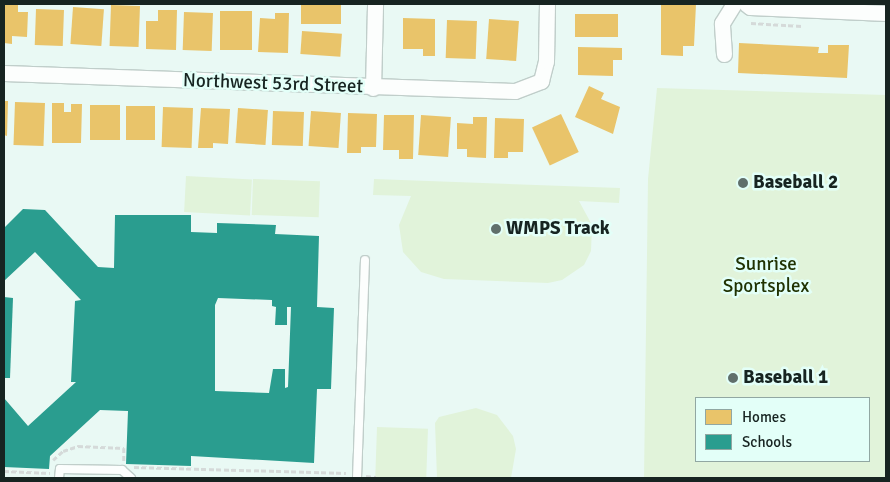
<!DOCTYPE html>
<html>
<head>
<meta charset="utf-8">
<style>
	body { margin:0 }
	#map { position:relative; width:890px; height:482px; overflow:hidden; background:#e9f9f4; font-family:Signika,sans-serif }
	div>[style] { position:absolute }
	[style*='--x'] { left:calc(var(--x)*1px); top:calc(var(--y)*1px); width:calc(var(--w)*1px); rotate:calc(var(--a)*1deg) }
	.green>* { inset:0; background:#e1f3da; transform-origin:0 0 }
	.homes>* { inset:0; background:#e9c46a; transform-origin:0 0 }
	.schools>* { inset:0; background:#2a9d8f }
	.path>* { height:2.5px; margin-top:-1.25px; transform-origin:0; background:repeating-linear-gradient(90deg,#d5dad9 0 5px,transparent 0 7.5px) }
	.roads { filter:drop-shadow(1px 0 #c0ceca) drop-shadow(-1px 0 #c0ceca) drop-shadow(0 1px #c0ceca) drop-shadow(0 -1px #c0ceca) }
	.service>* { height:8px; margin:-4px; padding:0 4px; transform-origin:4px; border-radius:4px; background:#fcfefd }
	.minor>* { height:15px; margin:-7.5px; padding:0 7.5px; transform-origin:7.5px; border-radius:7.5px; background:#fcfefd }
	.dots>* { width:14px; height:14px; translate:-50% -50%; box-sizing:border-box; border:2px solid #e3fff8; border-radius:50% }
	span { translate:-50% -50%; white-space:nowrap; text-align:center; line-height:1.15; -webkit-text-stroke:5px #e3fff8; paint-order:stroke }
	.street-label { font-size:19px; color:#172421 }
	.poi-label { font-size:19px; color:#172421; font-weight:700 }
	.left { translate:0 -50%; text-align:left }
	.park-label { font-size:19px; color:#203202 }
	.frame { position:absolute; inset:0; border:5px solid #172421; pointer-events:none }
	.legend { position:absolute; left:695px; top:397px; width:175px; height:65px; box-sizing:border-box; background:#e3fff8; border:1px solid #91a7a2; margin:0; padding:6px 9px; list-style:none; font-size:15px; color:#172421 }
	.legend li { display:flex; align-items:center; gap:10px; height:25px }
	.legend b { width:25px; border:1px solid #91a7a2 }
</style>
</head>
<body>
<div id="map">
	<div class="green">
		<i style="clip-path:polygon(evenodd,657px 88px,886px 95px,886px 478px,644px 478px,648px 179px,657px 88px,696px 398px,869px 398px,869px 461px,696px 461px,696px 398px)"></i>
		<i style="left:186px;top:176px;width:66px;height:36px;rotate:3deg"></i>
		<i style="left:253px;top:179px;width:67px;height:36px;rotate:2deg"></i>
		<i style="clip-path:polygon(374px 179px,620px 188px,619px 203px,579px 201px,592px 225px,591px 251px,584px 265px,562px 280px,548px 283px,444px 279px,421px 272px,403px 252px,399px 225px,411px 196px,373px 195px)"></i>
		<i style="clip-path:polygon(476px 408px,497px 415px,513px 436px,516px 449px,511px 478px,437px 478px,435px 423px,439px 417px)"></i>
		<i style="left:377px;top:427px;width:51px;height:51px;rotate:2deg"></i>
	</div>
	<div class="homes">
		<i style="clip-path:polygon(4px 4px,18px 4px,18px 12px,28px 12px,27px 37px,12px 36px,12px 44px,4px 43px)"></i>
		<i style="left:301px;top:4px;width:40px;height:20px"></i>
		<i style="clip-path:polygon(661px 4px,696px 4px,694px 46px,683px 46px,683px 56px,661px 55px)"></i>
		<i style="left:111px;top:5px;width:29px;height:41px;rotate:2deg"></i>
		<i style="left:73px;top:7px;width:31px;height:37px;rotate:4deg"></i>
		<i style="left:36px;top:9px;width:28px;height:36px;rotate:2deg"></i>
		<i style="clip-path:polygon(158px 10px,177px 10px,176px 50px,146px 49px,146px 21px,158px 21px)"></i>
		<i style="left:220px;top:11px;width:32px;height:39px"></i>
		<i style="left:184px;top:12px;width:29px;height:38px;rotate:2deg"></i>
		<i style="clip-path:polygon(275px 13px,289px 13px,288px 53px,258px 52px,260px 18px,275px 19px)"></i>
		<i style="left:575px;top:14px;width:43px;height:23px"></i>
		<i style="clip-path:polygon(403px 18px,435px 19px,435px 56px,423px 56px,423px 49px,403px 49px)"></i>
		<i style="left:489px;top:19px;width:30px;height:40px;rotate:4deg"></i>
		<i style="left:447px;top:20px;width:30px;height:38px;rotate:2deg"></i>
		<i style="left:302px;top:31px;width:40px;height:23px;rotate:4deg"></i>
		<i style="clip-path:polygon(739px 43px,819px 47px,818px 53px,828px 53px,828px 45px,849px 45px,847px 78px,738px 73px)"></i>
		<i style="clip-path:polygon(578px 47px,622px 48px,622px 60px,613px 60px,613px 76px,578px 75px)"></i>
		<i style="clip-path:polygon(589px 86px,604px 93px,601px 99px,620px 107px,613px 134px,575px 117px)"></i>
		<i style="clip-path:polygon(4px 101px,8px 101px,7px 136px,4px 135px)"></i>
		<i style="left:15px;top:102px;width:30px;height:43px;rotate:2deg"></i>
		<i style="clip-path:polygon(52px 103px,64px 103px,64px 112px,71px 112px,71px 104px,82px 104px,81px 143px,52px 143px)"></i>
		<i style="left:90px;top:105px;width:30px;height:35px"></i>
		<i style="left:126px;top:106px;width:29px;height:34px"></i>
		<i style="left:163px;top:107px;width:30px;height:40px;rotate:2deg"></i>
		<i style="clip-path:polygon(201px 108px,230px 109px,228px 144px,213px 143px,213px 148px,198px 148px)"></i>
		<i style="left:238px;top:108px;width:30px;height:35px;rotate:4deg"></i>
		<i style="left:273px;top:111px;width:31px;height:34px;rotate:2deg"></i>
		<i style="left:311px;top:111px;width:30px;height:35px;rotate:4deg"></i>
		<i style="clip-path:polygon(348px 113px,377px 114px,376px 147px,361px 147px,361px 153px,347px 153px)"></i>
		<i style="left:561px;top:114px;width:42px;height:32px;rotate:65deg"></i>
		<i style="clip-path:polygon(384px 115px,414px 115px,413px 159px,399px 159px,399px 150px,383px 150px)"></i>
		<i style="left:421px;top:115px;width:30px;height:40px;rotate:4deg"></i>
		<i style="clip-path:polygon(473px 117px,487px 117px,486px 158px,467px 157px,467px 149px,457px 149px,457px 123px,473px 124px)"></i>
		<i style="clip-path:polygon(495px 118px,524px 119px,523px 152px,508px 152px,508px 158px,494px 158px)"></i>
	</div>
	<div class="schools">
		<i style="clip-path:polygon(evenodd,23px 209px,45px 210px,98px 267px,114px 268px,115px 215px,191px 215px,191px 232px,217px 233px,217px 223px,276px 225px,275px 234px,319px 236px,317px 307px,334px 308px,331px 389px,317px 389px,314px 463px,191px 456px,191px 466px,126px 464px,128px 411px,100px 410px,50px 456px,49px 469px,4px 467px,4px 398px,28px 426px,76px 382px,71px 382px,75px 301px,81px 300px,35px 252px,4px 281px,4px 228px,23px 209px,218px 298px,272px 300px,272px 306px,276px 307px,275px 325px,287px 325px,287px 307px,291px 307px,288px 387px,285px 388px,285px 369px,273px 369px,269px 393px,215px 391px,215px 305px,218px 298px)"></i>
		<i style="clip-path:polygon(4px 297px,13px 298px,10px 378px,4px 378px)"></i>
	</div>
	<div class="path">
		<i style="--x:751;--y:23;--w:51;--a:3.4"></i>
		<i style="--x:53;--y:460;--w:13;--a:-42"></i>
		<i style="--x:63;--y:451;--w:16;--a:-18"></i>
		<i style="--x:78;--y:446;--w:46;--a:2.5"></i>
		<i style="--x:124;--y:448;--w:13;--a:90"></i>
		<i style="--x:134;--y:467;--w:212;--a:1.6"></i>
		<i style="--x:4;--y:471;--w:46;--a:2.5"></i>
		<i style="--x:366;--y:476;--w:10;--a:6"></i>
	</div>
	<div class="roads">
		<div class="service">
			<i style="--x:59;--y:478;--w:9;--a:-84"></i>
			<i style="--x:60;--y:469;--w:62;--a:0.9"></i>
			<i style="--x:122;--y:470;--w:12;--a:42"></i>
			<i style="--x:357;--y:478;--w:218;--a:-87.9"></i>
		</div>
		<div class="minor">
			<i style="--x:746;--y:4;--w:5;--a:37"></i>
			<i style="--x:750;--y:7;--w:136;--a:2.5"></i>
			<i style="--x:724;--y:54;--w:31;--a:-94"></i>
			<i style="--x:722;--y:23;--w:22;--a:-58"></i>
			<i style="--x:4;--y:73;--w:511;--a:2.02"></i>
			<i style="--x:515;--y:91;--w:28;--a:-21"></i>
			<i style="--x:541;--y:81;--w:21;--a:-76"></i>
			<i style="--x:546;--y:61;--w:57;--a:-89"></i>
			<i style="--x:373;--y:88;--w:84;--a:-88.6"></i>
		</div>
	</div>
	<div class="dots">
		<i style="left:743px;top:183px;background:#606f6b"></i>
		<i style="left:496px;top:229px;background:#606f6b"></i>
		<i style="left:733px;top:378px;background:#606f6b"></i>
	</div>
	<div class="street-label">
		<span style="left:273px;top:84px;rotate:2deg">Northwest 53rd Street</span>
	</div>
	<div class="poi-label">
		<span class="left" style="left:753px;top:183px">Baseball 2</span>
		<span class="left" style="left:506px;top:229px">WMPS Track</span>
		<span class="left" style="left:743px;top:378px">Baseball 1</span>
	</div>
	<div class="park-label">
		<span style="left:766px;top:276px">Sunrise<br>Sportsplex</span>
	</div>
	<div class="frame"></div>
	<ul class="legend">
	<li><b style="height:14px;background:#e9c46a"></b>Homes</li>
	<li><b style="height:14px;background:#2a9d8f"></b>Schools</li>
	</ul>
</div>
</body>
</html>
